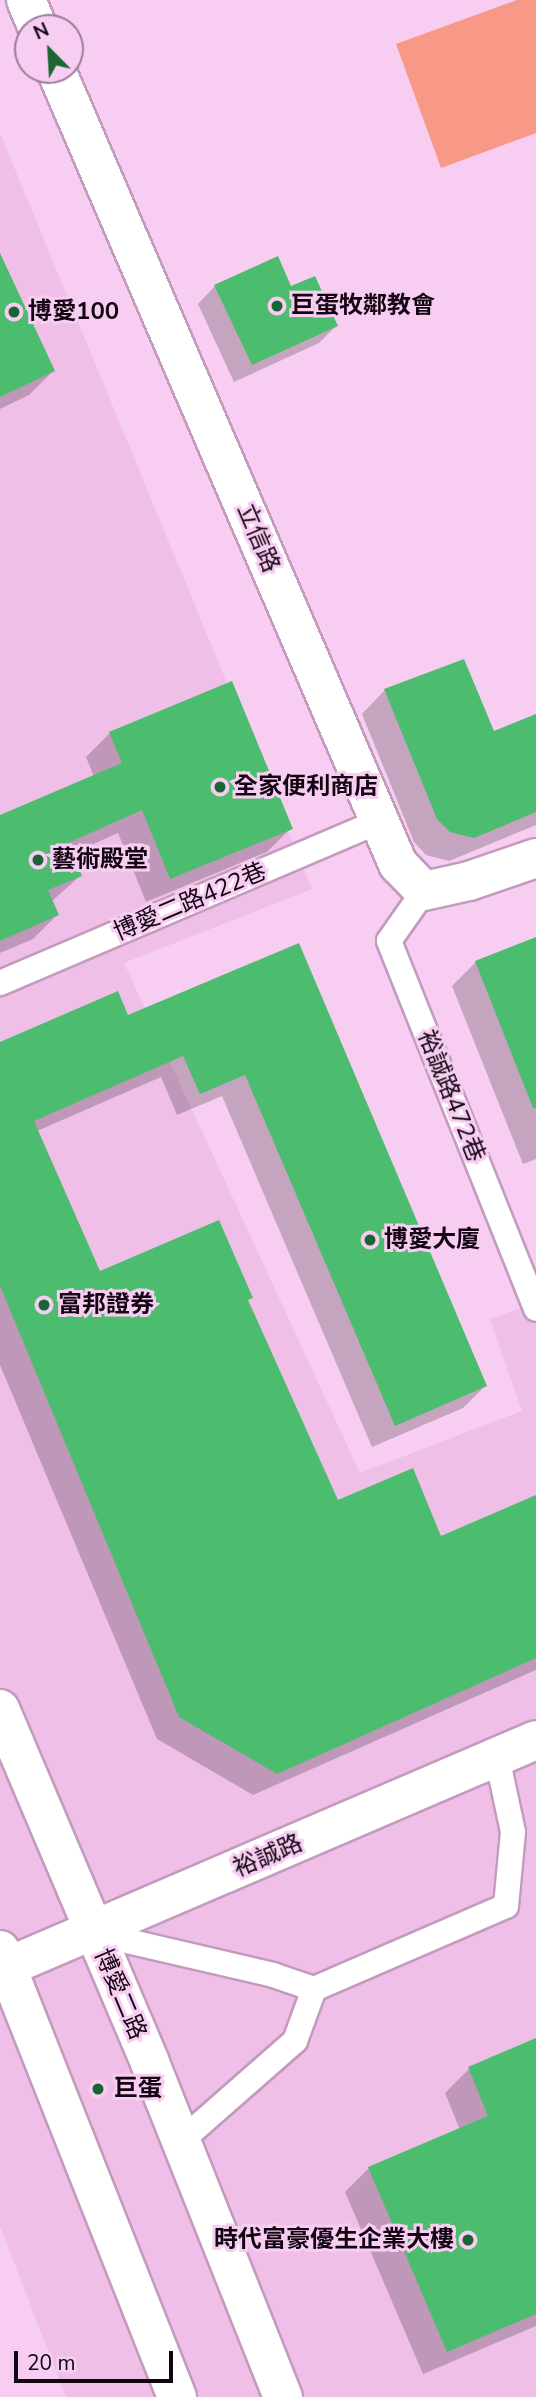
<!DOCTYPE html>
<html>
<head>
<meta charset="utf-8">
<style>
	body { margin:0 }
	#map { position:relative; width:536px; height:2397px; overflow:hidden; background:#f7cdf1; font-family:"Nunito Sans","Noto Sans TC",sans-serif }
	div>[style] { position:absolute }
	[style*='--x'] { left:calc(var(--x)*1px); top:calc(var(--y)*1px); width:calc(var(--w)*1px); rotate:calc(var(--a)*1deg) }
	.built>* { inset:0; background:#efbfe8 }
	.green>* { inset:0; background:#f89887 }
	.shadow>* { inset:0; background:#0003 }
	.building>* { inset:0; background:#4cbc6e }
	.roads { filter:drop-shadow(2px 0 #c29bbd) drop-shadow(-2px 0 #c29bbd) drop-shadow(0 2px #c29bbd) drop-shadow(0 -2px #c29bbd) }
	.service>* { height:24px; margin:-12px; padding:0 12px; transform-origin:12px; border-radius:12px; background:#fff }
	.minor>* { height:38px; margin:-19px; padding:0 19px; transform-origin:19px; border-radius:19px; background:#fff }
	.tertiary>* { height:38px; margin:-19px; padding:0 19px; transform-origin:19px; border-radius:19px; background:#fff }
	.secondary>* { height:38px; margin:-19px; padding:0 19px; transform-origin:19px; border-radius:19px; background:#fff }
	.dots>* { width:19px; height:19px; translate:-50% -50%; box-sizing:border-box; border:4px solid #f7cdf1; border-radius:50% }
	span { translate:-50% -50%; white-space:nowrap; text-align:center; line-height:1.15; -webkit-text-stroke:6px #f7cdf1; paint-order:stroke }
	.poi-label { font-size:24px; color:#130612; font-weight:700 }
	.left { translate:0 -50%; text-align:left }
	.right { translate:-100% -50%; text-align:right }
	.street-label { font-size:24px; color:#130612 }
	.north { position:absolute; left:14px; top:14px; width:70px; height:70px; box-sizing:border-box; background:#f7cdf1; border:2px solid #9c7d98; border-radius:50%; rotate:336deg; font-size:19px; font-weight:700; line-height:28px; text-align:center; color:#130612 }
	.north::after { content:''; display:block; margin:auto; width:24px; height:32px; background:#196634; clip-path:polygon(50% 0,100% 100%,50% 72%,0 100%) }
	.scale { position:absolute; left:14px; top:2351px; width:159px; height:32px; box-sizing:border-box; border:4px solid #130612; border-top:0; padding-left:9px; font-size:21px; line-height:24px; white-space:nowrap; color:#130612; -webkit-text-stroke:5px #f7cdf1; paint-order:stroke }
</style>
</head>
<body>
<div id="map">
	<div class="built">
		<i style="clip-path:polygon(0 133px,312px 889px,124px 963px,360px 1473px,522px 1411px,490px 1319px,536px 1303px,536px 2397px,66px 2397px,0 2226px)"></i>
	</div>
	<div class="green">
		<i style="clip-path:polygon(517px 0,536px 0,536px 133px,441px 168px,396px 44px)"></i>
	</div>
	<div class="shadow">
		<i style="clip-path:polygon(0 257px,53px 371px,29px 395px,0 409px)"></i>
		<i style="clip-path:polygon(215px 286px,290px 289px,336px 326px,319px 343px,234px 382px,198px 304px)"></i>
		<i style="clip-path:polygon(385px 690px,493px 733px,536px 716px,536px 825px,449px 861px,426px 855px,414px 842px,362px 714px)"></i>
		<i style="clip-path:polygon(110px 733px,291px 828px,267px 852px,146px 902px,118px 833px,71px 854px,80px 876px,51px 902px,57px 915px,33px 939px,0 953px,0 817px,94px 777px,86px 757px)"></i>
		<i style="clip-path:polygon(536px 938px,536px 1159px,523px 1164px,452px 986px,476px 962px)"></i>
		<i style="clip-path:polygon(298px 945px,485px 1386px,463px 1408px,372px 1447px,222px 1096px,177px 1115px,161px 1077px,37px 1131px,99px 1273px,251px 1298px,247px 1301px,337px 1503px,440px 1538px,536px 1497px,536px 1670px,253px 1795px,157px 1739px,0 1365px,0 1045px,127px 1017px)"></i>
		<i style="clip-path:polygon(536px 2060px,536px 2326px,423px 2374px,345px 2192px,369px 2168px,460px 2130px,445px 2093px,469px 2069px)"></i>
	</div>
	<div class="building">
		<i style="clip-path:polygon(0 253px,55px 371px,0 397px)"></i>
		<i style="clip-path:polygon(278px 256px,291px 286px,315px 276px,338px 326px,252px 365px,214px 285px)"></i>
		<i style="clip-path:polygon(464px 659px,494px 731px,536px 714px,536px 812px,474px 838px,450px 832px,437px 819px,384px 689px)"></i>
		<i style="clip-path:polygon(232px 681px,293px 829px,170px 879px,142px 810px,68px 843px,82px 876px,48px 890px,59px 915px,0 941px,0 815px,122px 763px,109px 732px)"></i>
		<i style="clip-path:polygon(536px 937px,536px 1108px,533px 1108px,475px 961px)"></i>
		<i style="clip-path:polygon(299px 943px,487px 1386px,395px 1426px,245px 1075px,200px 1094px,183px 1056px,34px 1121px,100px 1271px,219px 1220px,253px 1298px,248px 1300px,338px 1500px,413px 1468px,441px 1536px,536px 1495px,536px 1658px,277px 1774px,179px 1717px,0 1286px,0 1042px,118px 991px,128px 1015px)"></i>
		<i style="clip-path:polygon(536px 2038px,536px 2314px,447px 2352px,368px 2167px,488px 2116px,468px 2067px)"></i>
	</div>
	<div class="roads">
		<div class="service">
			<i style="--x:424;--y:891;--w:61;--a:125"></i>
			<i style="--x:389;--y:941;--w:396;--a:68.2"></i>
			<i style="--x:0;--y:983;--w:413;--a:-23.1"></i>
			<i style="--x:93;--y:1933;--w:185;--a:13.1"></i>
			<i style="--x:273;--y:1975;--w:43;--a:18.9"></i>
			<i style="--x:314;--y:1989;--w:209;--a:-23.4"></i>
			<i style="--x:506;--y:1906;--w:74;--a:-84.6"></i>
			<i style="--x:513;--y:1832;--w:77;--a:-102"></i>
			<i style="--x:181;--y:2141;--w:152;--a:-41.3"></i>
			<i style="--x:295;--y:2041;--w:55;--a:-69.9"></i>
		</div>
		<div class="minor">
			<i style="--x:26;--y:0;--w:30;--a:67"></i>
			<i style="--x:56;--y:70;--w:865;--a:66.7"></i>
			<i style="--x:398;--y:864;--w:37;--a:46"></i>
			<i style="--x:424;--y:891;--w:46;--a:-12.5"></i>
			<i style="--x:469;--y:881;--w:71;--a:-18.9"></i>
		</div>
		<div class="tertiary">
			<i style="--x:0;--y:1970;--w:583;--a:-23.22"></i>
		</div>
		<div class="secondary">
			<i style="--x:0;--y:1709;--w:384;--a:67"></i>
			<i style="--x:150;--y:2063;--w:360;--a:68.3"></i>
			<i style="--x:0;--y:1950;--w:481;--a:68.4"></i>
		</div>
	</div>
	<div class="dots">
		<i style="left:277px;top:306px;background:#196634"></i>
		<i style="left:14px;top:312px;background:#196634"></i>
		<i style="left:220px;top:787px;background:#196634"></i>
		<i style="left:38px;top:860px;background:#196634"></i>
		<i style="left:370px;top:1240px;background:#196634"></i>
		<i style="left:44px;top:1305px;background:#196634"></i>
		<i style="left:98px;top:2089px;background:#196634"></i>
		<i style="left:468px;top:2240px;background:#196634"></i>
	</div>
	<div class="poi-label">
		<span class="left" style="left:291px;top:306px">巨蛋牧鄰教會</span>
		<span class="left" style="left:28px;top:312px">博愛100</span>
		<span class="left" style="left:234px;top:787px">全家便利商店</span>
		<span class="left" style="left:52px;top:860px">藝術殿堂</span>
		<span class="left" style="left:384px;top:1240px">博愛大廈</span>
		<span class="left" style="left:58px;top:1305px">富邦證券</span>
		<span class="left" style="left:114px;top:2089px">巨蛋</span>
		<span class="right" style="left:454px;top:2240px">時代富豪優生企業大樓</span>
	</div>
	<div class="street-label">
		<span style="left:258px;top:538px;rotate:67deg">立信路</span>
		<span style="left:190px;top:902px;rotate:-23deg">博愛二路422巷</span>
		<span style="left:451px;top:1096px;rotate:68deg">裕誠路472巷</span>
		<span style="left:268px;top:1856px;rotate:-23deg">裕誠路</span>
		<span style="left:120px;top:1994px;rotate:67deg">博愛二路</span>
	</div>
	<div class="north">N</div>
	<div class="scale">20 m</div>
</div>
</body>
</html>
